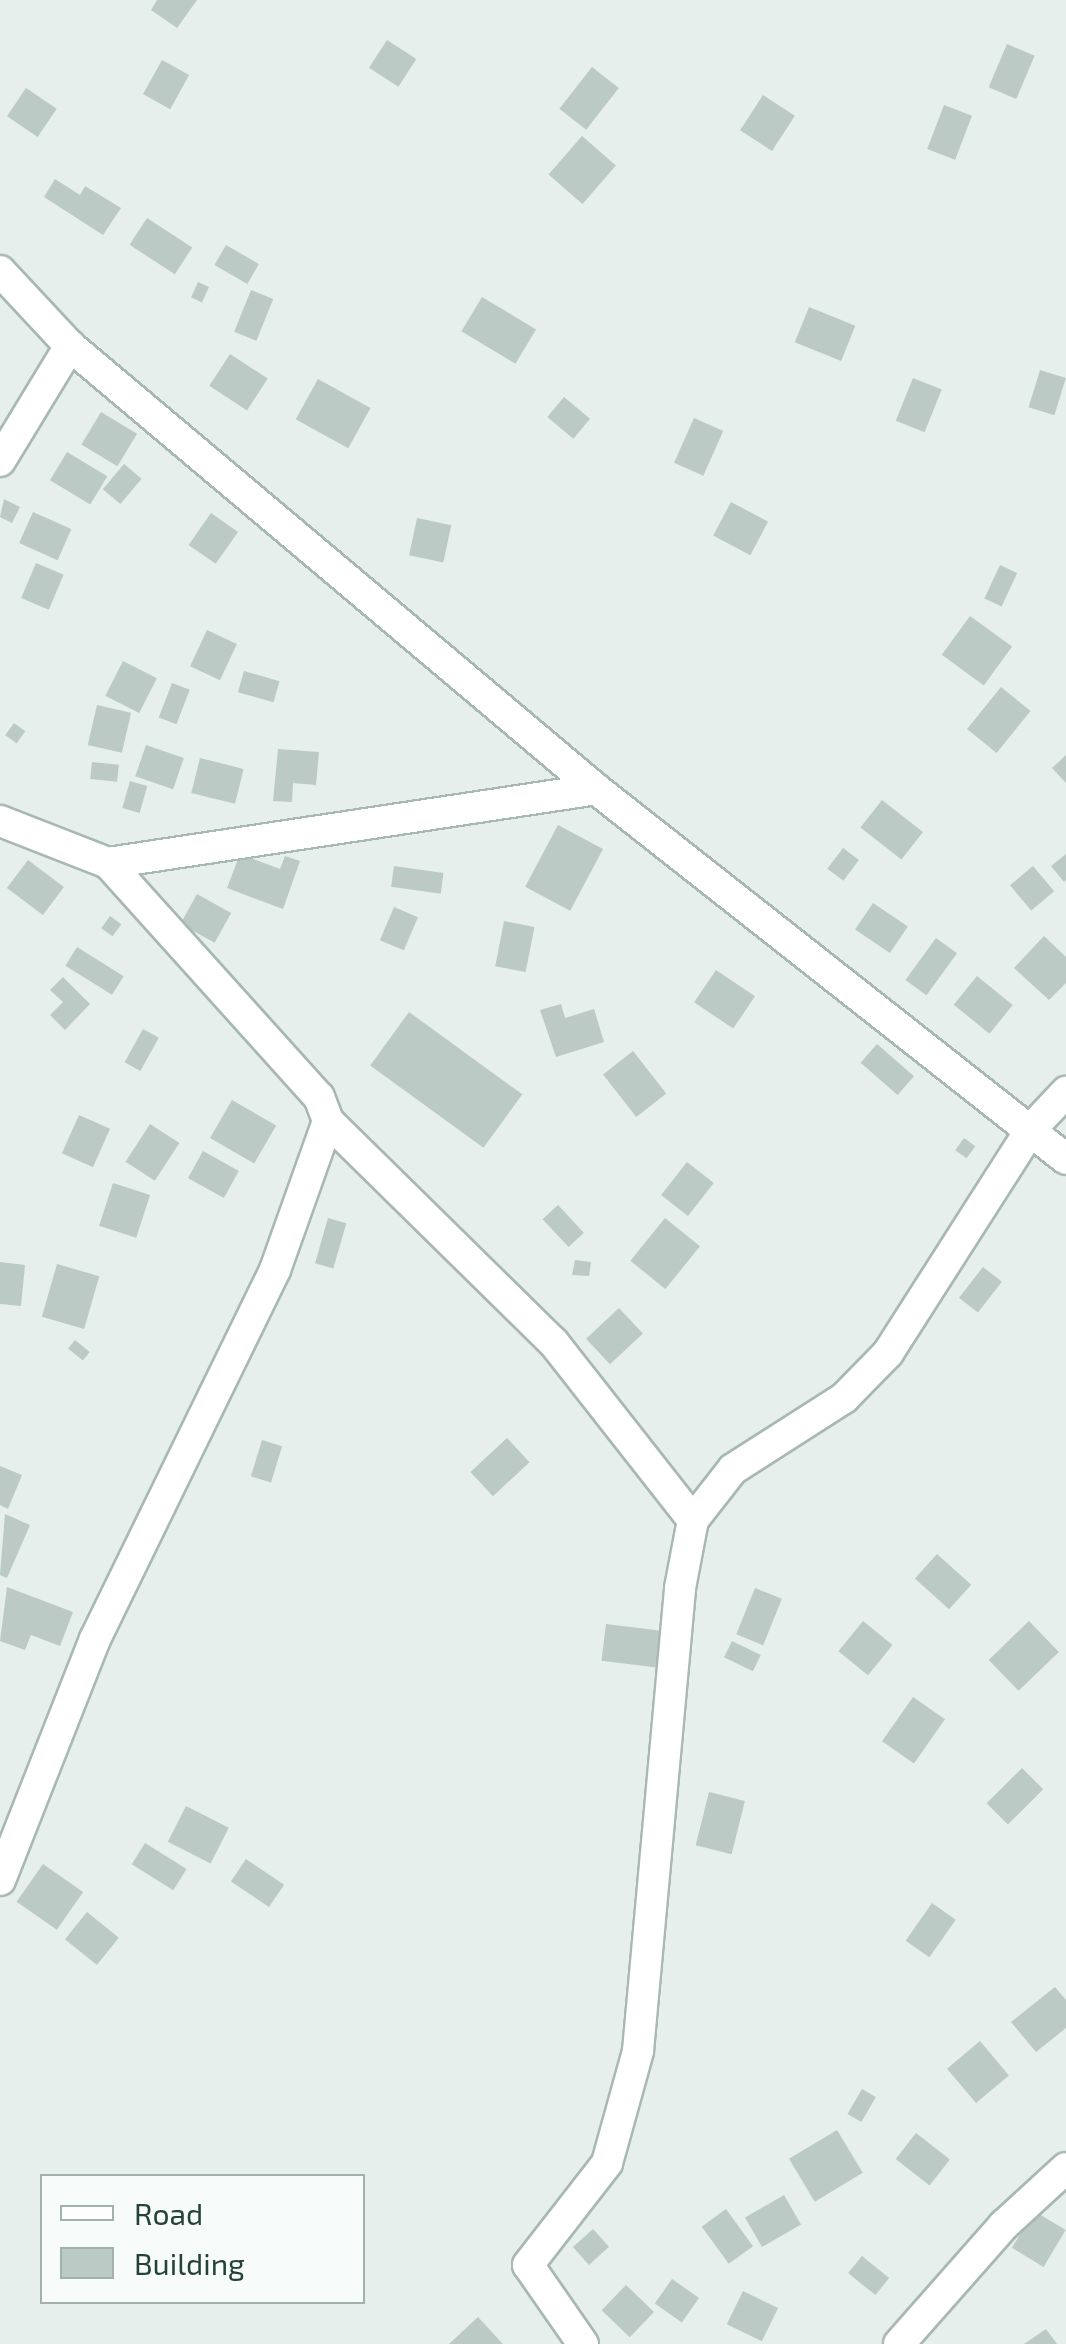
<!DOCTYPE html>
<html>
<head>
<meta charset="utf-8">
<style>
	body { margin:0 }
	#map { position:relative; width:1066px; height:2344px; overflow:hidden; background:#e6efeb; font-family:"Exo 2",sans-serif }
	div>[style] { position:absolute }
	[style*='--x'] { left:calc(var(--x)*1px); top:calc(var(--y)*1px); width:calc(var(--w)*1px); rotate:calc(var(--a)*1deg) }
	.building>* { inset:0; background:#bbcac4; transform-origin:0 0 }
	.roads { filter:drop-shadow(2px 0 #a8b8b2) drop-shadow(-2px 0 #a8b8b2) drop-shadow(0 2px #a8b8b2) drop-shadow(0 -2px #a8b8b2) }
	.minor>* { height:30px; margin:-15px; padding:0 15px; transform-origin:15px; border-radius:15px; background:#fff }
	span { translate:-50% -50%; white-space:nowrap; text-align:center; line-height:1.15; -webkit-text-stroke:10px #f7fbf9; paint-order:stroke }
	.legend { position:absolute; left:40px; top:2174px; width:325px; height:130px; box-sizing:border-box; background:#f7fbf9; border:2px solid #a3b1ad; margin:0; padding:12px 18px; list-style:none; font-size:30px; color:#24423a }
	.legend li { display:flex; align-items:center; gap:20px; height:50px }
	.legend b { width:50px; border:2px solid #a3b1ad }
</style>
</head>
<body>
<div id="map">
	<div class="building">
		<i style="clip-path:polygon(157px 0,197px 0,177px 28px,151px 10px)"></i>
		<i style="left:387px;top:40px;width:35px;height:33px;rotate:33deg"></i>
		<i style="left:1007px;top:44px;width:30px;height:47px;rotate:23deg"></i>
		<i style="left:162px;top:60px;width:31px;height:39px;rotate:29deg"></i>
		<i style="left:592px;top:67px;width:34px;height:53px;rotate:38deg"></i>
		<i style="left:26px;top:88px;width:37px;height:34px;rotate:34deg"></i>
		<i style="left:763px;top:95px;width:38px;height:42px;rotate:33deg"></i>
		<i style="left:944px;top:105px;width:30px;height:47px;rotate:21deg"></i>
		<i style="left:582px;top:136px;width:45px;height:51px;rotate:41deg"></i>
		<i style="clip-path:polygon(55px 179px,80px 195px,85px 186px,121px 208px,103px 235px,44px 197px)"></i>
		<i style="left:147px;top:218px;width:54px;height:32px;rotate:33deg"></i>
		<i style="left:226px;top:245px;width:38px;height:23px;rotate:30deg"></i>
		<i style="left:198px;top:282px;width:12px;height:17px;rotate:24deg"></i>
		<i style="left:251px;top:290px;width:24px;height:45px;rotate:22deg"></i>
		<i style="left:482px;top:297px;width:63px;height:40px;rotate:31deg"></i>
		<i style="left:809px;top:307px;width:50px;height:38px;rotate:22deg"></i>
		<i style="left:230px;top:354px;width:45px;height:38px;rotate:33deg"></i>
		<i style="left:1040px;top:370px;width:27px;height:39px;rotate:17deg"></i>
		<i style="left:913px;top:378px;width:31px;height:46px;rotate:22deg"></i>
		<i style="left:318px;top:379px;width:60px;height:46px;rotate:29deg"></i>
		<i style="left:564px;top:397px;width:34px;height:26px;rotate:40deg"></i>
		<i style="left:101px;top:412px;width:42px;height:38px;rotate:31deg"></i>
		<i style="left:694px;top:418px;width:32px;height:49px;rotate:24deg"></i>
		<i style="left:67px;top:452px;width:47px;height:33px;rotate:31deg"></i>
		<i style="left:124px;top:464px;width:23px;height:33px;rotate:40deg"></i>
		<i style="clip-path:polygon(4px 499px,20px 507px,12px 523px,0 517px)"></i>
		<i style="left:731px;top:502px;width:42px;height:38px;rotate:28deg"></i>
		<i style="left:33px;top:512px;width:42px;height:34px;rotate:24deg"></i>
		<i style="left:211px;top:513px;width:33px;height:39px;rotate:35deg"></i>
		<i style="left:417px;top:518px;width:35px;height:38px;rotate:12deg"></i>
		<i style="left:36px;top:563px;width:30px;height:38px;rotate:23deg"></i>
		<i style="left:1000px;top:565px;width:19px;height:37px;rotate:25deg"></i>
		<i style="left:970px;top:616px;width:52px;height:48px;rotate:36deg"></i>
		<i style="left:207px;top:630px;width:33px;height:40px;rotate:25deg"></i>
		<i style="left:123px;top:661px;width:38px;height:39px;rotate:27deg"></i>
		<i style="left:244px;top:671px;width:37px;height:22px;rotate:16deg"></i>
		<i style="left:172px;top:683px;width:19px;height:37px;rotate:21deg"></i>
		<i style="left:1001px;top:687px;width:38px;height:54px;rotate:39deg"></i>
		<i style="left:97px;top:705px;width:35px;height:41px;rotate:13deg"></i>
		<i style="left:14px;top:723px;width:14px;height:15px;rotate:36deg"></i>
		<i style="left:146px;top:745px;width:40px;height:33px;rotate:19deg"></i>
		<i style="clip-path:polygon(278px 749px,319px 752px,316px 785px,293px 783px,292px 802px,273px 801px)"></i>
		<i style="clip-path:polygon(1066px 755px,1066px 783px,1052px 768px)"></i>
		<i style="left:200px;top:758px;width:45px;height:36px;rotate:14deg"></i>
		<i style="left:92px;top:762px;width:27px;height:17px;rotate:6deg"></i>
		<i style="left:130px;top:781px;width:18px;height:28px;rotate:16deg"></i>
		<i style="left:882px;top:800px;width:52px;height:35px;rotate:38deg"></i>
		<i style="left:558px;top:825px;width:51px;height:70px;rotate:28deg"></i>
		<i style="left:843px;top:848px;width:20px;height:26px;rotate:37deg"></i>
		<i style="clip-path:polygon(240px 854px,280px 869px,285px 856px,300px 861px,283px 909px,227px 888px)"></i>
		<i style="clip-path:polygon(1066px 854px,1066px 880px,1064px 882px,1051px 866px)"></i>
		<i style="left:28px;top:860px;width:45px;height:35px;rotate:37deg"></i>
		<i style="left:394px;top:866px;width:50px;height:21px;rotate:8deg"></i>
		<i style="left:1033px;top:866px;width:33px;height:30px;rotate:50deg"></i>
		<i style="left:197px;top:894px;width:39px;height:34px;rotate:29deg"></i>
		<i style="left:873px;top:903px;width:42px;height:32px;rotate:34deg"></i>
		<i style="left:394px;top:907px;width:26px;height:36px;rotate:23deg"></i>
		<i style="left:110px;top:916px;width:14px;height:15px;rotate:36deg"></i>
		<i style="left:504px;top:921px;width:31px;height:46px;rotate:11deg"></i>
		<i style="clip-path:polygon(1044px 936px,1066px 957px,1066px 983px,1049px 1000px,1014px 968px)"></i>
		<i style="left:936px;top:938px;width:26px;height:52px;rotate:36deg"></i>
		<i style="left:77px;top:947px;width:55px;height:22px;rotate:32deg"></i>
		<i style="left:716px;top:970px;width:47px;height:39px;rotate:34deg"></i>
		<i style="left:977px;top:976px;width:46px;height:37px;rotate:39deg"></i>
		<i style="clip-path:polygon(63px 977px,90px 1004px,65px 1030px,50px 1015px,63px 1002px,50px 990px)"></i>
		<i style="clip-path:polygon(561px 1004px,565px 1018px,594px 1009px,604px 1042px,556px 1057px,540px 1010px)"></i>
		<i style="left:409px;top:1012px;width:140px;height:66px;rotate:36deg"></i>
		<i style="left:143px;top:1029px;width:18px;height:38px;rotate:29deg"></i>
		<i style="left:877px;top:1044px;width:49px;height:25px;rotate:41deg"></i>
		<i style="left:633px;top:1051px;width:54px;height:38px;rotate:52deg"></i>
		<i style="left:232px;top:1100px;width:51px;height:44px;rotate:30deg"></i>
		<i style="left:79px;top:1115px;width:34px;height:42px;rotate:24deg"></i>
		<i style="left:150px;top:1124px;width:35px;height:45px;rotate:33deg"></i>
		<i style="left:964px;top:1138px;width:14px;height:15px;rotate:36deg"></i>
		<i style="left:203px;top:1151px;width:41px;height:31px;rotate:29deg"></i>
		<i style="left:687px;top:1162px;width:34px;height:42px;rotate:38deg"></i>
		<i style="left:113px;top:1183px;width:39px;height:45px;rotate:18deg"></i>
		<i style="left:558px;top:1205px;width:38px;height:21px;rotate:47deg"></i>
		<i style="left:328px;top:1218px;width:19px;height:47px;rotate:16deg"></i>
		<i style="left:665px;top:1218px;width:45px;height:55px;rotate:39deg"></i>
		<i style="clip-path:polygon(575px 1260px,591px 1262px,589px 1276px,572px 1275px)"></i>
		<i style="clip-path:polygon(0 1262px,25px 1265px,21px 1306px,0 1304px)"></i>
		<i style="left:57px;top:1264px;width:44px;height:55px;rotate:16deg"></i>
		<i style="left:983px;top:1267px;width:24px;height:39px;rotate:38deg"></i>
		<i style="left:619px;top:1308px;width:35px;height:45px;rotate:47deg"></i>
		<i style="left:75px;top:1340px;width:19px;height:11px;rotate:39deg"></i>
		<i style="left:507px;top:1438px;width:33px;height:50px;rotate:47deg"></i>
		<i style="left:262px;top:1440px;width:21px;height:38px;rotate:17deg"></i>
		<i style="clip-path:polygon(0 1466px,22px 1475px,8px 1509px,0 1505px)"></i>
		<i style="clip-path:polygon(5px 1514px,30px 1525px,7px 1578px,0 1575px)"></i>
		<i style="left:937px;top:1554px;width:46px;height:33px;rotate:42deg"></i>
		<i style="clip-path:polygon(7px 1587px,73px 1612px,60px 1646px,31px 1635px,25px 1650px,0 1641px)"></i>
		<i style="left:755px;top:1588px;width:29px;height:50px;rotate:22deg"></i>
		<i style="left:863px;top:1621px;width:38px;height:39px;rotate:39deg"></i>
		<i style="left:1029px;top:1621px;width:43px;height:56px;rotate:46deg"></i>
		<i style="left:606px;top:1624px;width:60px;height:37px;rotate:7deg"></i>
		<i style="left:732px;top:1641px;width:32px;height:18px;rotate:26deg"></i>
		<i style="left:913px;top:1697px;width:39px;height:54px;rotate:35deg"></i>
		<i style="left:1022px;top:1768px;width:30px;height:50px;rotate:45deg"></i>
		<i style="left:709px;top:1792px;width:37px;height:55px;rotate:14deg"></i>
		<i style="left:186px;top:1806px;width:48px;height:40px;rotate:27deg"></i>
		<i style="left:145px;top:1843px;width:49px;height:25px;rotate:32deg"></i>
		<i style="left:246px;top:1859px;width:46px;height:27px;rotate:34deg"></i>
		<i style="left:43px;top:1864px;width:49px;height:46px;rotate:35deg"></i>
		<i style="left:932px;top:1903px;width:29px;height:46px;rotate:35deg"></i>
		<i style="left:87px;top:1912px;width:41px;height:35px;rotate:39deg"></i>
		<i style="clip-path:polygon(1055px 1987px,1066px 2000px,1066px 2028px,1036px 2052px,1011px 2022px)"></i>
		<i style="left:980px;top:2041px;width:45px;height:43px;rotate:50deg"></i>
		<i style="left:862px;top:2089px;width:16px;height:29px;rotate:30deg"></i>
		<i style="left:837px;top:2130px;width:50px;height:56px;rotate:59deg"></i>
		<i style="left:916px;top:2133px;width:43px;height:33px;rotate:38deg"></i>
		<i style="left:784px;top:2195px;width:34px;height:45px;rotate:60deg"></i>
		<i style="left:726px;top:2209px;width:46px;height:30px;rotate:54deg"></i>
		<i style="left:1034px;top:2211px;width:37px;height:43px;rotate:31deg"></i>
		<i style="left:593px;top:2229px;width:24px;height:27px;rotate:48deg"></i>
		<i style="left:862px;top:2256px;width:35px;height:22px;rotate:39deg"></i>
		<i style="left:672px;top:2279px;width:33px;height:30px;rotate:35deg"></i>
		<i style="left:626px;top:2285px;width:39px;height:35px;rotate:44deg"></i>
		<i style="left:743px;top:2291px;width:39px;height:37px;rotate:26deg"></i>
		<i style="clip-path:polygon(478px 2317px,503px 2344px,449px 2344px)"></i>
		<i style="clip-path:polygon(1046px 2329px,1057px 2344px,1024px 2344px)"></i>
	</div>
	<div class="roads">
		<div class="minor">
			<i style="--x:0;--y:271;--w:103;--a:47"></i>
			<i style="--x:70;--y:346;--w:688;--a:40.1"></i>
			<i style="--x:596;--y:789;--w:598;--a:38.21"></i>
			<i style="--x:0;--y:461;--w:135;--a:-58.7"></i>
			<i style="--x:0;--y:821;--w:116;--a:21.3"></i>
			<i style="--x:108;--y:863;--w:315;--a:48"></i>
			<i style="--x:319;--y:1097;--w:26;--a:69"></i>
			<i style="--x:328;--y:1121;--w:158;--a:109.6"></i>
			<i style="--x:275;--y:1270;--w:411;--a:116"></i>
			<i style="--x:95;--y:1639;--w:259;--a:111.5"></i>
			<i style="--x:108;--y:863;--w:494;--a:-8.6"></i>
			<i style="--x:328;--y:1121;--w:317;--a:44.5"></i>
			<i style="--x:554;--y:1343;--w:225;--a:51.9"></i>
			<i style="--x:583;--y:2344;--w:96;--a:-124.8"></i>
			<i style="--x:528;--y:2265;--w:129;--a:-52.2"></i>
			<i style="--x:607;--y:2163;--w:116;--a:-74.5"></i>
			<i style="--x:638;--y:2051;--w:465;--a:-84.8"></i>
			<i style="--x:680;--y:1588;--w:69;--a:-79.2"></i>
			<i style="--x:693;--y:1520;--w:65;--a:-51.9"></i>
			<i style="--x:733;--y:1469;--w:132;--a:-32.6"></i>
			<i style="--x:844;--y:1398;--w:63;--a:-45.6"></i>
			<i style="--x:888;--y:1353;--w:267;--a:-57.4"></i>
			<i style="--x:1032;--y:1128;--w:50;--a:-46.6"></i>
			<i style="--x:899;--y:2344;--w:159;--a:-48.6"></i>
			<i style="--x:1004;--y:2225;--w:84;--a:-42.6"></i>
		</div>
	</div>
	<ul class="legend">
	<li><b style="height:12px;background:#fff"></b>Road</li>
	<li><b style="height:28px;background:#bbcac4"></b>Building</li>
	</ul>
</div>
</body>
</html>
